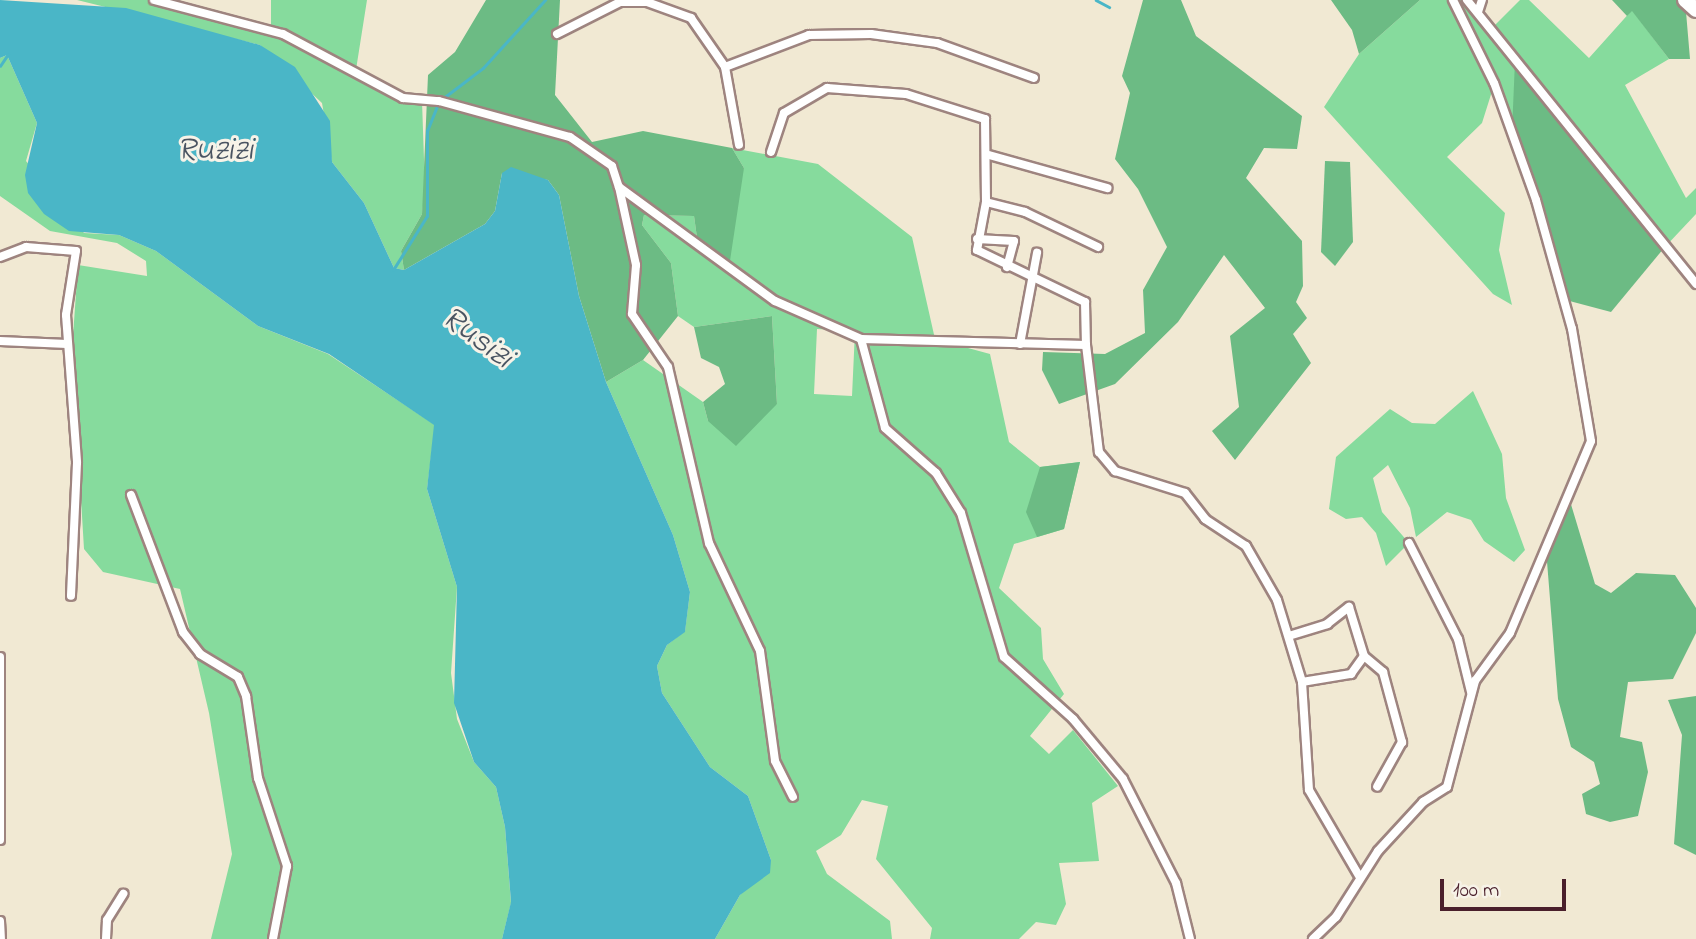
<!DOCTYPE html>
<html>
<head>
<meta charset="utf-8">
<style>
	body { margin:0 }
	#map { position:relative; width:1696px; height:939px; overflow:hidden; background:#f1e9d3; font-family:"Indie Flower",sans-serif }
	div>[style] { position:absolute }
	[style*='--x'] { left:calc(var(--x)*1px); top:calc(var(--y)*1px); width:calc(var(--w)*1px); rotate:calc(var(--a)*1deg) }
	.green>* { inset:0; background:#86db9d }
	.forest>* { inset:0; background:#6cbb84 }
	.water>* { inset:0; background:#4ab6c7 }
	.stream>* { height:2.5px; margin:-1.25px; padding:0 1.25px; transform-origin:1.25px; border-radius:1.25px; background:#4ab6c7 }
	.roads { filter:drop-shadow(2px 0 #9e847f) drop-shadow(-2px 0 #9e847f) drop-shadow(0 2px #9e847f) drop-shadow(0 -2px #9e847f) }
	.street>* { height:8px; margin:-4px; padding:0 4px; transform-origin:4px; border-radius:4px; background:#fff }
	.highway>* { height:14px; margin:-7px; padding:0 7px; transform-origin:7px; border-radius:7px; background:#fff }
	span { translate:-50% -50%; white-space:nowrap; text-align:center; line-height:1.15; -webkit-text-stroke:6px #f7f3e8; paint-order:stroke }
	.water-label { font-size:33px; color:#4a5462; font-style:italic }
	.scale { position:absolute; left:1440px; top:879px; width:126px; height:32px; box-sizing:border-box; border:4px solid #4a1f2b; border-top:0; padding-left:9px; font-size:21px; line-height:24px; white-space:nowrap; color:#4a1f2b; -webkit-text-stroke:5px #f7f3e8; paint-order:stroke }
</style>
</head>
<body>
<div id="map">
	<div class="green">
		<i style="clip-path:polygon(77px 0,154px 0,271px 29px,271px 0,367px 0,355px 76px,422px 101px,425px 189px,422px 214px,401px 251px,404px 270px,394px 268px,364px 203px,332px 162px,322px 103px,260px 45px)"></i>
		<i style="clip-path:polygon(1420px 0,1467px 0,1491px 29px,1520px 0,1529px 0,1589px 58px,1632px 10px,1669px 59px,1625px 85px,1686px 198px,1696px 188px,1696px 214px,1664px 248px,1538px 94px,1512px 131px,1494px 85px,1482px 123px,1447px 157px,1505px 213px,1499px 250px,1512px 305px,1493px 294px,1324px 107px,1359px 54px)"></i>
		<i style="clip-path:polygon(7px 55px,37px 123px,26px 161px,84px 233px,119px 235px,156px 251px,258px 326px,328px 354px,435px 425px,427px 489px,457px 587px,451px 673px,457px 719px,474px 762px,496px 787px,505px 827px,511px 903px,502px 939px,211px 939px,232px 854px,209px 713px,180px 589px,103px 572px,84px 549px,72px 350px,78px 265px,147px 276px,146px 261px,117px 243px,50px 231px,0 196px,0 58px)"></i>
		<i style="clip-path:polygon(evenodd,732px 148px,818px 164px,912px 237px,935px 339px,990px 354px,1009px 442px,1040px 467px,1080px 462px,1064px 529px,1014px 544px,999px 588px,1041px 628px,1043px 659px,1064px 694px,1030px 736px,1049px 754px,1073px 730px,1118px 786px,1092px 803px,1099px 861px,1059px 863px,1066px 904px,1056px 925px,1036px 922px,1019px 939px,930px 939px,932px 928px,876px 859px,888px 806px,862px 800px,841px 835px,816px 851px,827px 874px,890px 921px,892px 939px,715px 939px,740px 895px,771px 860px,748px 796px,710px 767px,662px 693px,657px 666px,667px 645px,685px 631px,690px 592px,673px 535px,606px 382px,643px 360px,703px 402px,708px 421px,777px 404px,772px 316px,694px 327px,678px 316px,671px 263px,642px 225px,644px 215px,694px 216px,698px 245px,744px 168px,732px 148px,817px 329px,855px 331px,852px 396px,814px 394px,817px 329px)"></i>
		<i style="clip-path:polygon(1473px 391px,1502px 454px,1506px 498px,1525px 550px,1514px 562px,1484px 541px,1471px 520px,1447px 512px,1416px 537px,1410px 508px,1388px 465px,1373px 478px,1382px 512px,1409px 543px,1386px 566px,1376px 533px,1362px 517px,1346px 519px,1329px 509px,1336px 457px,1390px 409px,1412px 423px,1435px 424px)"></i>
	</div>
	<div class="forest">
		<i style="clip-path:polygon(486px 0,560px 0,555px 95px,592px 142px,643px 131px,732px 148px,744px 168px,728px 274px,698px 245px,694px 216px,644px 215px,642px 225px,671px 263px,678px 316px,643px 360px,606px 382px,579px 296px,559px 195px,548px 180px,502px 173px,495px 211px,485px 224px,404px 270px,401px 251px,422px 214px,428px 75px,455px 52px)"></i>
		<i style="clip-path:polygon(1143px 0,1181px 0,1196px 36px,1302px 116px,1297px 149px,1264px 148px,1246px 178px,1302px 241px,1303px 286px,1296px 302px,1307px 318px,1293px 334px,1311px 363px,1235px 460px,1212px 431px,1239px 407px,1230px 336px,1265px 308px,1224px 255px,1178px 322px,1115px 384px,1059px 404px,1042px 370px,1043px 352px,1105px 354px,1145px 333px,1143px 290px,1167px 247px,1138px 189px,1115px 159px,1130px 93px,1122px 76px)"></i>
		<i style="clip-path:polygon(1331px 0,1420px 0,1359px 54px,1352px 30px)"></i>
		<i style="clip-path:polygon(1612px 0,1685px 0,1690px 59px,1669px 59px,1632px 11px,1627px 16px)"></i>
		<i style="clip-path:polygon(1515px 61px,1664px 248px,1611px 312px,1562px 299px,1512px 131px)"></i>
		<i style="clip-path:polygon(1325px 161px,1350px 162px,1353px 242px,1335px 266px,1321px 252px)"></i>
		<i style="clip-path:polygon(772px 316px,777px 404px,736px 446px,708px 421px,703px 402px,725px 384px,719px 367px,701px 358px,694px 327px)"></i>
		<i style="clip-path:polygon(1080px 462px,1064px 529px,1037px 537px,1026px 512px,1040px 467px)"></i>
		<i style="clip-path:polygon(1570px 501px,1595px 584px,1611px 593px,1636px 573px,1675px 575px,1696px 608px,1696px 633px,1673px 679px,1628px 682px,1620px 737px,1642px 742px,1648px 772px,1638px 816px,1610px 822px,1586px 814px,1582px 794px,1600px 784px,1594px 762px,1571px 747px,1558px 699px,1546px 549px)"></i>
		<i style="clip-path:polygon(1696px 696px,1696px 855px,1674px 844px,1682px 735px,1668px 700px)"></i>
	</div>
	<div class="water">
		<i style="clip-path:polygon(0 0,126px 8px,260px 45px,295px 67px,330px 121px,332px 162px,364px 203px,394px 268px,404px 270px,485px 224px,495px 211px,502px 173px,511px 167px,548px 180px,559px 195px,579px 296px,606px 382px,673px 535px,690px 592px,685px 632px,667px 645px,657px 666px,662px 693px,710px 767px,748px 796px,771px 860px,770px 873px,740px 895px,715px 939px,502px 939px,511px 902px,505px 827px,496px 787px,474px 762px,454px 703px,457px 587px,427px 489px,434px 425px,329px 354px,258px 326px,156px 251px,119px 235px,69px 231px,44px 214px,28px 193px,25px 175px,37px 123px,7px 55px,0 58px)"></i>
	</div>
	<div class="stream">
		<i style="--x:1096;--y:0;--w:15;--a:28"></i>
		<i style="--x:0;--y:66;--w:14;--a:-56"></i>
		<i style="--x:442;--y:99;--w:51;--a:-37.1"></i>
		<i style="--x:483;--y:68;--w:92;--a:-47.6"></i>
		<i style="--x:393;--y:270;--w:64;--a:-57.8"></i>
		<i style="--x:427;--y:216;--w:85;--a:-90"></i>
		<i style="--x:427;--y:131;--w:29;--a:-68"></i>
	</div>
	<div class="roads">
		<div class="street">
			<i style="--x:154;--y:0;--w:133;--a:14.8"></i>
			<i style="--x:283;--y:34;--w:136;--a:28.1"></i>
			<i style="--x:403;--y:98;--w:36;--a:5"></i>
			<i style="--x:439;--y:101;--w:136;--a:15.4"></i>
			<i style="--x:570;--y:137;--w:51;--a:34.6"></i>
			<i style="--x:612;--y:166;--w:22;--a:72"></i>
			<i style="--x:619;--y:187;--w:193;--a:36.2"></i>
			<i style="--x:775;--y:301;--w:94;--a:23.8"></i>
			<i style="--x:861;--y:339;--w:92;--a:74.9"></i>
			<i style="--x:885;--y:428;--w:68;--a:41.4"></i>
			<i style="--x:936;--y:473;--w:47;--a:58"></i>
			<i style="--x:961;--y:513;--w:150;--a:73.4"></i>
			<i style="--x:1004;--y:657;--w:93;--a:41.9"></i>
			<i style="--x:1073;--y:719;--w:78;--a:50.2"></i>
			<i style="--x:1123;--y:779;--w:117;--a:63"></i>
			<i style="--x:1176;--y:883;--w:58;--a:76"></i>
			<i style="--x:1467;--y:0;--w:365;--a:51.1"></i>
			<i style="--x:1478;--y:12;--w:13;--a:-72"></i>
			<i style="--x:557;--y:34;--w:71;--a:-26.9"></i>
			<i style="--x:620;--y:2;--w:27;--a:0"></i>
			<i style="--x:647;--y:2;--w:47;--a:20"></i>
			<i style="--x:691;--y:18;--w:60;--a:55.2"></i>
			<i style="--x:725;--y:67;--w:79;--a:79.8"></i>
			<i style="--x:725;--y:67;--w:90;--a:-20.9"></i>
			<i style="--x:809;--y:35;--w:62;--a:-0.9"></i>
			<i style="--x:871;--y:34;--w:67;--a:7.8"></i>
			<i style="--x:937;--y:43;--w:103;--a:19.8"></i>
			<i style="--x:771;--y:152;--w:41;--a:-71.6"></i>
			<i style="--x:784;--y:113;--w:50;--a:-30.2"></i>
			<i style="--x:827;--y:88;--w:79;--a:4.3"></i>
			<i style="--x:906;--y:94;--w:83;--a:17.6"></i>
			<i style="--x:985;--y:119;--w:83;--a:89.3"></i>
			<i style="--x:986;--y:202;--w:49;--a:100.6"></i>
			<i style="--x:977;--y:250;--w:120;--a:25.7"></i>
			<i style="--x:1085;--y:302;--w:43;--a:88.7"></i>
			<i style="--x:989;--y:155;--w:123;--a:15.6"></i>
			<i style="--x:619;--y:187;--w:80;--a:77.7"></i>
			<i style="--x:636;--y:265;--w:49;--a:94.7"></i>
			<i style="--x:632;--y:314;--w:64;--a:55.8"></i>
			<i style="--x:668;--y:367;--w:181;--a:76.9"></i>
			<i style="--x:709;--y:543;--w:119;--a:64.7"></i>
			<i style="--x:760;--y:651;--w:111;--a:82.2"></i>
			<i style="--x:775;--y:761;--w:40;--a:63.4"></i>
			<i style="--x:986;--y:202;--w:40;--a:14.4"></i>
			<i style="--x:1025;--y:212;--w:81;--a:25.6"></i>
			<i style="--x:977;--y:239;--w:37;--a:3"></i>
			<i style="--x:1014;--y:241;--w:27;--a:105"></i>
			<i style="--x:0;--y:257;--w:28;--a:-21"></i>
			<i style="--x:26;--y:247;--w:50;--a:4.6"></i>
			<i style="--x:76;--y:251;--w:65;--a:98.9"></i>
			<i style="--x:66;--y:315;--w:148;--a:85.7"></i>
			<i style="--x:77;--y:463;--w:133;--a:92.6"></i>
			<i style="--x:861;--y:339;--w:225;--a:1.5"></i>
			<i style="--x:1086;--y:345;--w:108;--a:83.1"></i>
			<i style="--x:1099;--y:452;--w:25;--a:50"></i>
			<i style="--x:1115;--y:471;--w:73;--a:17.4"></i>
			<i style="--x:1185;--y:493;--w:33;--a:52"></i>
			<i style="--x:1205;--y:519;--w:49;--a:33.4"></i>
			<i style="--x:1246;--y:546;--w:62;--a:60.1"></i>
			<i style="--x:1277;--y:600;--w:86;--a:73"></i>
			<i style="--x:1302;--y:682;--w:108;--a:86.3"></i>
			<i style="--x:1309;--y:790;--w:99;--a:59.8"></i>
			<i style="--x:0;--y:341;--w:67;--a:2.6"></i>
			<i style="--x:1020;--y:344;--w:93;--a:-79.4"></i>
			<i style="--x:131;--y:495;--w:147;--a:69.2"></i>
			<i style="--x:183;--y:632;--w:28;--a:52"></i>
			<i style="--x:200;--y:654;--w:44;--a:31.2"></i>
			<i style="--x:238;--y:677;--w:21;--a:67"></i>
			<i style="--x:246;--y:696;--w:83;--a:81.7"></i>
			<i style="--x:258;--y:778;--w:93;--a:71.8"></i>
			<i style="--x:287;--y:866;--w:74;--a:100.9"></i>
			<i style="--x:1409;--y:543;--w:108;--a:63"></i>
			<i style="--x:1458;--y:639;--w:55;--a:76.2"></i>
			<i style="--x:1292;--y:635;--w:37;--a:-17"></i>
			<i style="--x:1327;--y:624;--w:28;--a:-38"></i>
			<i style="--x:1349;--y:607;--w:51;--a:73"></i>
			<i style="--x:0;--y:657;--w:183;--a:90"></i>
			<i style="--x:1302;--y:682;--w:50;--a:-9.3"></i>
			<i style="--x:1351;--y:674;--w:22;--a:-54"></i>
			<i style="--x:1364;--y:656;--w:25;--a:40"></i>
			<i style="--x:1383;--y:672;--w:73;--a:74.8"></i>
			<i style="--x:1402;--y:742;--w:51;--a:119.1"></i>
			<i style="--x:0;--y:921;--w:18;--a:87"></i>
			<i style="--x:106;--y:939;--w:19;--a:-87"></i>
			<i style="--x:107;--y:920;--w:31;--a:-58"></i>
			<i style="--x:1313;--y:939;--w:32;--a:-44"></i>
			<i style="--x:1336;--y:917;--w:78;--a:-57.5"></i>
			<i style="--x:1378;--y:851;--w:67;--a:-47.4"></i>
			<i style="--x:1423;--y:802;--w:28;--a:-32"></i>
			<i style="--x:1447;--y:787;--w:110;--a:-75.2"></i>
			<i style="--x:1475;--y:681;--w:59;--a:-53.9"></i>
			<i style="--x:1510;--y:633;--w:208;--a:-67.1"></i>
			<i style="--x:1591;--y:441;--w:114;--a:-99.6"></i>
			<i style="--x:1572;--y:329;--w:134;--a:-105.6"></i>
			<i style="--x:1536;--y:200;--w:124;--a:-109.7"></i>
			<i style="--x:1494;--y:83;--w:93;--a:-116.3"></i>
		</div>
		<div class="highway">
			<i style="--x:1685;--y:0;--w:15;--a:42"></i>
		</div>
	</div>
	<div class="water-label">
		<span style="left:215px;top:152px">Ruzizi</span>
		<span style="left:476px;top:339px;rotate:37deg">Rusizi</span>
	</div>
	<div class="scale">100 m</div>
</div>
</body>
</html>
